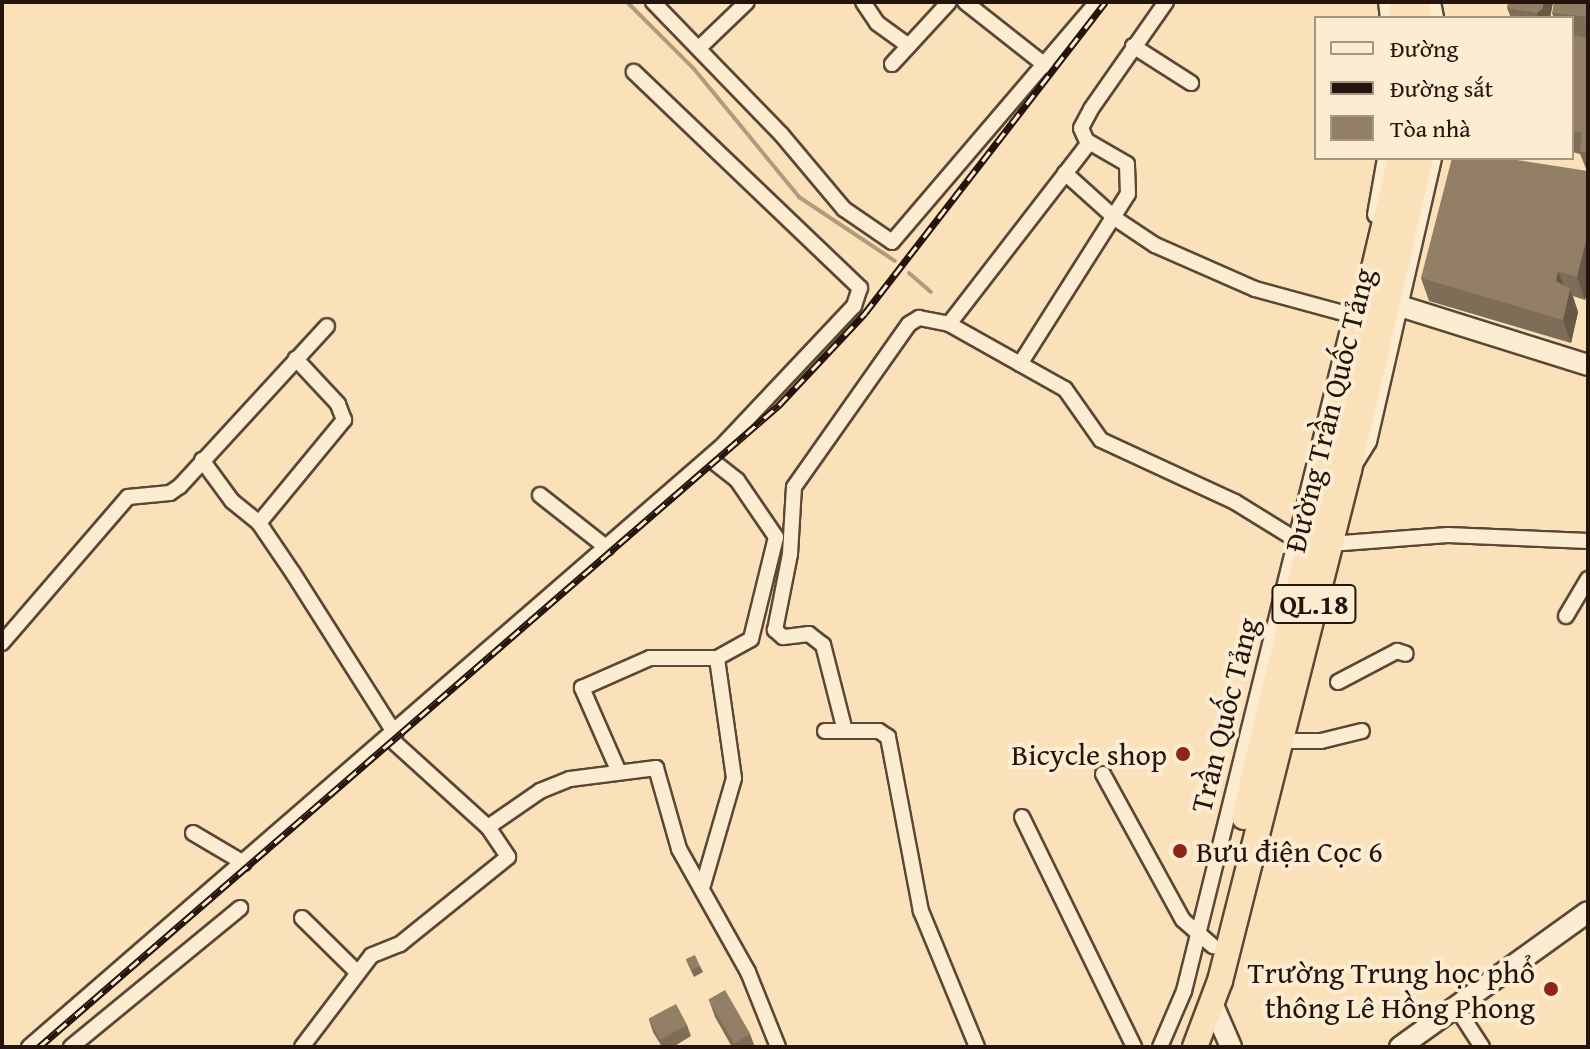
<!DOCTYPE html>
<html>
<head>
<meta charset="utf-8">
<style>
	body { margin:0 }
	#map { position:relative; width:1590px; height:1049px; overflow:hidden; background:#fae1b9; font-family:"Gentium Book Plus",serif }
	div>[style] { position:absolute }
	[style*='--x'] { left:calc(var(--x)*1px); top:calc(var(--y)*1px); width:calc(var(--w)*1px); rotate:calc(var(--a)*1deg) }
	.stream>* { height:4px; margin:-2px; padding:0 2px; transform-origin:2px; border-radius:2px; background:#b19b7e }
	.roads { filter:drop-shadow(2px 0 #5a4736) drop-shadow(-2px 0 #5a4736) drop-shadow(0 2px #5a4736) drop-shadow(0 -2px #5a4736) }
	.street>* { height:14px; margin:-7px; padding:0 7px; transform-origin:7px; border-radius:7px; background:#fcecd2 }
	.secondary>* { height:20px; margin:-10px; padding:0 10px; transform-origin:10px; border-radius:10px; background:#fcecd2 }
	.highway>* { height:24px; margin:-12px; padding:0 12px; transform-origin:12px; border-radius:12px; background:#fae1b9 }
	.rail>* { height:7px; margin-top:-3.5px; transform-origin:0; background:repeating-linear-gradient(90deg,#fcecd2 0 12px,#24140b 0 24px); box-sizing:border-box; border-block:2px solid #24140b }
	.wall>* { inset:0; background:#7e6d57 }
	.shaded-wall>* { inset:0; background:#675947 }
	.building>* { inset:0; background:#937f65; transform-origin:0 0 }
	.dots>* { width:22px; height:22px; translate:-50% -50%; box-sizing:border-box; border:4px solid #fcecd2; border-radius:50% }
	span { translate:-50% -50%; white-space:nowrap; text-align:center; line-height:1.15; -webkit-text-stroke:8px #fcecd2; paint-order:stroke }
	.shield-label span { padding:2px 6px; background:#fcecd2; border:2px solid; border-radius:6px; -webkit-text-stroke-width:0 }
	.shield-label { font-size:28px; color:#24140b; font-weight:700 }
	.street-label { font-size:30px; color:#24140b }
	.poi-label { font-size:30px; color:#24140b }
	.right { translate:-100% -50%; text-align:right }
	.left { translate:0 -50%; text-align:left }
	.frame { position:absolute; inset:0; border:4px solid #24140b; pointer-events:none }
	.legend { position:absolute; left:1314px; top:16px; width:260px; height:144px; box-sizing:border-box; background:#fcecd2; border:2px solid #a69682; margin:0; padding:10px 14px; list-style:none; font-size:24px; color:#24140b }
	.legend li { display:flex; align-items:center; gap:16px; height:40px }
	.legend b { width:40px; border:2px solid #a69682 }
</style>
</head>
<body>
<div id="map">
	<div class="stream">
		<i style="--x:627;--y:2;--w:95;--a:45"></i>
		<i style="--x:694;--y:69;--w:166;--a:50.6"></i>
		<i style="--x:799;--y:197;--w:115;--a:33.7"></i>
		<i style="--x:909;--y:273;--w:29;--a:41"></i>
	</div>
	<div class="roads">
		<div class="street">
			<i style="--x:653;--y:2;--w:184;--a:45.9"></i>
			<i style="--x:781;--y:134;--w:98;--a:50"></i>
			<i style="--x:844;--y:209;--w:58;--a:34.5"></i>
			<i style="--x:892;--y:242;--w:316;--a:-49.5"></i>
			<i style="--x:863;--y:2;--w:25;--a:56"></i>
			<i style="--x:877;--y:23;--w:39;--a:36"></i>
			<i style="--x:965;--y:2;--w:103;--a:38.3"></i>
			<i style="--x:1386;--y:2;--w:16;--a:83"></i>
			<i style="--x:1433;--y:2;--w:16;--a:79"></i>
			<i style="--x:1133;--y:46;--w:69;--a:32.5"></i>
			<i style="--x:699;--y:48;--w:66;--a:-43.8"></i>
			<i style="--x:892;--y:64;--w:84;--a:-47.4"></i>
			<i style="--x:1065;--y:173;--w:69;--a:42"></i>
			<i style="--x:1116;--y:219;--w:47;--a:33.7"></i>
			<i style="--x:1155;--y:245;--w:109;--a:23.7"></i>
			<i style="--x:1255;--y:289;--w:99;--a:15.2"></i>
			<i style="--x:1375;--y:215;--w:58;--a:-80"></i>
			<i style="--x:949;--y:324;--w:227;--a:-52.3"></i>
			<i style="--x:1088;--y:144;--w:17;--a:-114"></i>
			<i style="--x:1081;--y:128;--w:21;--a:-62"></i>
			<i style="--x:1091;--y:109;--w:131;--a:-55"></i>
			<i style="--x:1020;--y:364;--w:201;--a:-57.6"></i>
			<i style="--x:1128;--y:194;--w:30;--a:-92"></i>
			<i style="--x:1127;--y:164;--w:44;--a:-149.9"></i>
			<i style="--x:202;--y:460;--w:51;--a:53.8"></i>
			<i style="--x:232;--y:501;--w:35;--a:39"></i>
			<i style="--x:259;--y:523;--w:60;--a:55.8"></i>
			<i style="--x:293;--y:573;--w:191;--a:57.6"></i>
			<i style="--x:395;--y:734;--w:7;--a:106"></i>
			<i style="--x:393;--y:741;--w:128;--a:42.2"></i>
			<i style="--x:488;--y:827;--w:36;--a:56"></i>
			<i style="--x:508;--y:857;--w:139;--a:141.1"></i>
			<i style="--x:400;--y:944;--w:31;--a:158"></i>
			<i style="--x:371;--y:956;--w:114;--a:127.2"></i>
			<i style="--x:1357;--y:461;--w:22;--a:-58"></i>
			<i style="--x:1369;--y:442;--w:291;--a:-77.1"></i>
			<i style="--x:540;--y:495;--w:85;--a:38.3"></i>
			<i style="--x:259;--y:523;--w:134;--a:-50.5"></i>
			<i style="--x:344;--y:420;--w:17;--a:-111"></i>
			<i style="--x:338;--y:404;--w:62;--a:-133"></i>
			<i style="--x:1330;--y:544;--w:118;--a:-4.4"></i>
			<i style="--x:1448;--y:535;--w:140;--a:2.5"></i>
			<i style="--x:1566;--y:616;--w:43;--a:-59.3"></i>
			<i style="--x:2;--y:643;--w:193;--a:-49.2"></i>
			<i style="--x:128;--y:497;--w:42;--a:-5.4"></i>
			<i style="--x:170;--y:493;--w:12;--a:-35"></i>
			<i style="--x:180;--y:486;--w:217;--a:-47.4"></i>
			<i style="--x:1338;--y:682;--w:67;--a:-27.7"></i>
			<i style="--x:1397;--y:651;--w:9;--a:18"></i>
			<i style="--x:825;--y:731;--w:54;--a:0"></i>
			<i style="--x:879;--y:731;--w:11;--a:34"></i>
			<i style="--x:888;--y:737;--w:177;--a:79.3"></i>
			<i style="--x:921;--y:911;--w:147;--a:67.6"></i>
			<i style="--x:845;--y:731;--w:89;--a:-104.3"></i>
			<i style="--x:823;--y:645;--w:18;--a:-142"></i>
			<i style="--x:809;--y:634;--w:26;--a:173"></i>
			<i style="--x:783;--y:637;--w:11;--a:-139"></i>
			<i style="--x:775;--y:630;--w:77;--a:-78.8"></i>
			<i style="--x:790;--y:554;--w:67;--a:-86.6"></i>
			<i style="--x:794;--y:487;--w:199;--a:-54.8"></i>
			<i style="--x:909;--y:324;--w:12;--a:-31"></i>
			<i style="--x:919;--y:318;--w:31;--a:11"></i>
			<i style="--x:949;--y:324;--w:133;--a:29.3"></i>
			<i style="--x:1065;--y:389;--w:62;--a:54.8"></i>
			<i style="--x:1101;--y:440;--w:148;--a:24.8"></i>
			<i style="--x:1235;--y:502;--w:70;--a:31.7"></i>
			<i style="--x:1280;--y:741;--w:41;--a:0"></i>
			<i style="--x:1321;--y:741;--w:42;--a:-13.7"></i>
			<i style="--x:618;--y:770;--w:90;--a:-113.7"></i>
			<i style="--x:582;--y:688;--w:74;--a:-23.8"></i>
			<i style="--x:650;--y:658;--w:67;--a:0"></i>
			<i style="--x:1103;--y:774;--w:166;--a:61.3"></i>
			<i style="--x:1183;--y:920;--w:40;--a:41"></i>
			<i style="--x:1022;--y:817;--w:256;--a:64"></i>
			<i style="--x:488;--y:827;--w:63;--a:-34.7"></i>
			<i style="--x:540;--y:791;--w:32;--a:-22"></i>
			<i style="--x:570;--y:779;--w:87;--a:-7.3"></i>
			<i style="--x:656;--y:768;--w:84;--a:74.1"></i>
			<i style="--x:679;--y:849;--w:141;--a:60.7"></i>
			<i style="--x:748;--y:972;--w:81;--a:68.2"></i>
			<i style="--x:193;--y:833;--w:59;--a:30.5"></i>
			<i style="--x:703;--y:885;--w:111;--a:-73.8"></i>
			<i style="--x:734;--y:778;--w:121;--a:-98.1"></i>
			<i style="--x:717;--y:658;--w:39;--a:-29"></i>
			<i style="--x:751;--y:639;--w:105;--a:-76.2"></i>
			<i style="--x:776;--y:537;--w:69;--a:-124.4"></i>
			<i style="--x:737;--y:480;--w:36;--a:-142"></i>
			<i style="--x:302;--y:918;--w:78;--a:44.5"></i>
			<i style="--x:1458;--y:1010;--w:44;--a:57"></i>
			<i style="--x:29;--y:1047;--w:916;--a:-40.93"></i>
			<i style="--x:721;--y:447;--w:194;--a:-46.7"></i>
			<i style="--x:854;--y:306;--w:19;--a:-72"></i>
			<i style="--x:860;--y:288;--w:313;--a:-136.3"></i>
			<i style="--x:71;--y:1047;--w:219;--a:-39.4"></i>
			<i style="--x:1160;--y:1047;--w:61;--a:-66.8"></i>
			<i style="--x:1184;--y:991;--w:703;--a:-76.08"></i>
		</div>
		<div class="secondary">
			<i style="--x:1403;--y:307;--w:194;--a:17.4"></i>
			<i style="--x:1212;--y:1003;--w:48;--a:66.6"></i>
			<i style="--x:1400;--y:1047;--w:231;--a:-35.7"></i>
		</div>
		<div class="highway">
			<i style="--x:1401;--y:2;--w:16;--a:86"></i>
			<i style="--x:1417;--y:2;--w:16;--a:79"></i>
			<i style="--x:1244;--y:817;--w:677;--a:-76.68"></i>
			<i style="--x:1195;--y:1047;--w:71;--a:-69.3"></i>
			<i style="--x:1220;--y:981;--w:527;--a:-75.83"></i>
			<i style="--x:1349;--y:470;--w:320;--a:-77"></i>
		</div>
	</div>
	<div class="rail">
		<i style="--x:39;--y:1047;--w:980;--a:-40.94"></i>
		<i style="--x:779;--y:405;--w:126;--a:-46.9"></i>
		<i style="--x:865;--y:313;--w:393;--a:-52.3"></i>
	</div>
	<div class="wall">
		<i style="clip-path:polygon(1553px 2px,1550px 18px,1511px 18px,1507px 8px)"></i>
		<i style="clip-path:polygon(1588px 2px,1588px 289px,1585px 300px,1573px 296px,1578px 312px,1571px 343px,1429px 301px,1421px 278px,1587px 171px,1580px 154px,1572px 152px,1572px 18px,1554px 18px,1552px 13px)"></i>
		<i style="clip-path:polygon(686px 960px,700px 966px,703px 972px,694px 977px)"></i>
		<i style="clip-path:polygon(709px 1000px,750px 1034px,755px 1047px,732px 1047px,715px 1017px)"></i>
		<i style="clip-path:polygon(649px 1020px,687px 1025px,691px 1036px,673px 1047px,662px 1047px,653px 1032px)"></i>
	</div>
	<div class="shaded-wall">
		<i style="clip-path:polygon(1543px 2px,1553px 2px,1550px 18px,1538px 18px,1537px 13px)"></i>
		<i style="clip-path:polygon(1588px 233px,1588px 289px,1585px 300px,1577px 277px)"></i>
		<i style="clip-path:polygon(1558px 271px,1567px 294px,1556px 281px)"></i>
		<i style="clip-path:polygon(1570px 289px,1578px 312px,1571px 343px,1563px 320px)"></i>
	</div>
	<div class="building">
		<i style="clip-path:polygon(1508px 2px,1543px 2px,1543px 8px,1537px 13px,1507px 8px)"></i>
		<i style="clip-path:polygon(1554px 2px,1588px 2px,1588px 17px,1552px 13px)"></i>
		<i style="clip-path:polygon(1572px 35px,1588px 38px,1588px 152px,1580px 152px,1582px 133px,1572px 131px)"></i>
		<i style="clip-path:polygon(1452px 158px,1504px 158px,1588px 171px,1588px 233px,1577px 277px,1558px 271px,1556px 281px,1570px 289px,1563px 320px,1421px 278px)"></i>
		<i style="left:695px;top:955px;width:12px;height:10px;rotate:66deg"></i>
		<i style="left:725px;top:990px;width:51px;height:19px;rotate:60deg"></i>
		<i style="left:676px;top:1004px;width:24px;height:31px;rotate:62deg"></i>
	</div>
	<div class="dots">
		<i style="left:1183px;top:754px;background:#8f2418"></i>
		<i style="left:1180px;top:851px;background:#8f2418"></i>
		<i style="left:1551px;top:989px;background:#8f2418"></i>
	</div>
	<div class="shield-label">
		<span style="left:1314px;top:604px">QL.18</span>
	</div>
	<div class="street-label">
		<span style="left:1329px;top:410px;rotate:-76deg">Đường Trần Quốc Tảng</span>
		<span style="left:1224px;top:715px;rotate:-76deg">Trần Quốc Tảng</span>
	</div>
	<div class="poi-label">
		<span class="right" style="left:1167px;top:754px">Bicycle shop</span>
		<span class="left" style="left:1196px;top:851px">Bưu điện Cọc 6</span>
		<span class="right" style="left:1535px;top:989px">Trường Trung học phổ<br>thông Lê Hồng Phong</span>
	</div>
	<div class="frame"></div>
	<ul class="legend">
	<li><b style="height:10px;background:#fcecd2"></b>Đường</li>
	<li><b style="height:10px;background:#24140b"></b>Đường sắt</li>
	<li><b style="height:22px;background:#937f65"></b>Tòa nhà</li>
	</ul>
</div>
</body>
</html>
